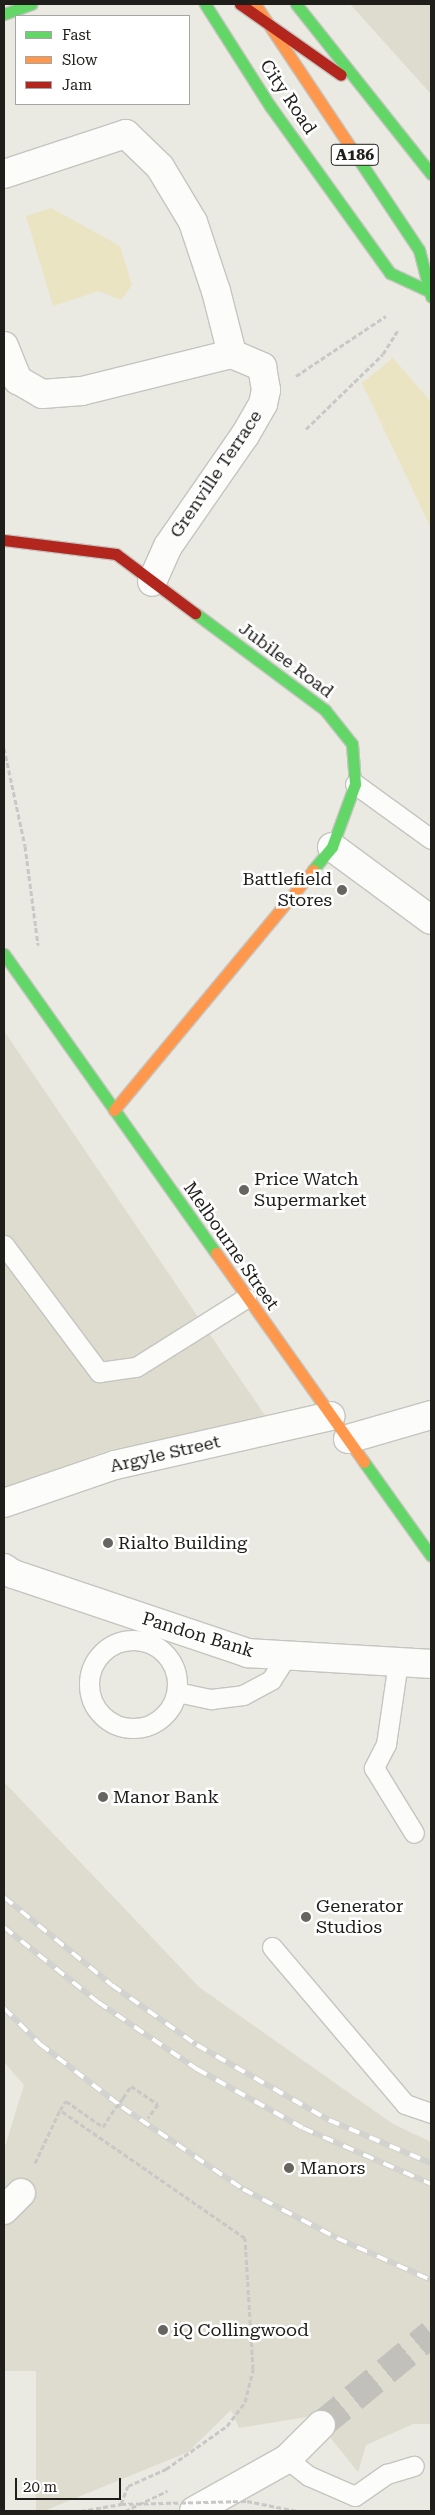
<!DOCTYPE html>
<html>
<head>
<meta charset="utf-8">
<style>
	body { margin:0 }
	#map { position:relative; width:435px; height:2515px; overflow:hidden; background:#eae9e2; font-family:"Roboto Serif",serif }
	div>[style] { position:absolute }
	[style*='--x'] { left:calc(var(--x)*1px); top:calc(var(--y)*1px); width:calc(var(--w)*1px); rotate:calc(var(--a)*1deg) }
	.built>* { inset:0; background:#dedcce }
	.green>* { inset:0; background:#eae4c2 }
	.street-tunnel>* { height:28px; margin-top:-14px; transform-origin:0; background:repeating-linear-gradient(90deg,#c1c0ba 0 28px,transparent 0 42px) }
	.path>* { height:3px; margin-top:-1.5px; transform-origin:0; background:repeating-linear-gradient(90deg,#c8c8c6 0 5px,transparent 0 7.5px) }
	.roads { filter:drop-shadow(1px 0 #c5c5c0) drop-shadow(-1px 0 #c5c5c0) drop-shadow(0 1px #c5c5c0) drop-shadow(0 -1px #c5c5c0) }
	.lane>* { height:19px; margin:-9.5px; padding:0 9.5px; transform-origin:9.5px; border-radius:9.5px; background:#fcfcfb }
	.lane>.ring { margin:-9.5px; padding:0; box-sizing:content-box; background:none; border:19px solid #fcfcfb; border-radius:50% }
	.street>* { height:28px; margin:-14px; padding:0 14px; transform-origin:14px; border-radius:14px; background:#fcfcfb }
	.fast>* { height:11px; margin:-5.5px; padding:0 5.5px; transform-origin:5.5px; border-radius:5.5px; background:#63d668 }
	.slow>* { height:11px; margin:-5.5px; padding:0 5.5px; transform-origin:5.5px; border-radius:5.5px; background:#ff974d }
	.jam>* { height:11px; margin:-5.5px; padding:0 5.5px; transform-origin:5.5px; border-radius:5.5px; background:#b3261e }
	.rail>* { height:5.5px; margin-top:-2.75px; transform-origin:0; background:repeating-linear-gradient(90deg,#fff 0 11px,#d2d2cf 0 22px); box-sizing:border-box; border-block:1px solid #d2d2cf }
	.path-bridge>* { height:3px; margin-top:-1.5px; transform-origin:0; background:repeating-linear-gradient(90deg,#c8c8c6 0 5px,transparent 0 7.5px) }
	.dots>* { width:14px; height:14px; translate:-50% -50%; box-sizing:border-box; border:2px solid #fff; border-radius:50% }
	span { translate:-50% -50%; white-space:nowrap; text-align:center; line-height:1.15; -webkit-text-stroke:5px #fff; paint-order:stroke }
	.shield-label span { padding:1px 4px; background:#fff; border:1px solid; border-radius:4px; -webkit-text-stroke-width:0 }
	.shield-label { font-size:16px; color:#1f1e1a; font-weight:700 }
	.street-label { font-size:18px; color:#1f1e1a }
	.poi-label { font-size:18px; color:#1f1e1a }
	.right { translate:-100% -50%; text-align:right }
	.left { translate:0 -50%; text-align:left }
	.frame { position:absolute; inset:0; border:5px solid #1f1e1a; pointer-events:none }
	.legend { position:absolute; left:15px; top:15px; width:175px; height:90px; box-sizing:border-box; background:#fff; border:1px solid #a5a5a3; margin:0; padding:6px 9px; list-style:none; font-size:15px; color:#1f1e1a }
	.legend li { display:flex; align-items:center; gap:10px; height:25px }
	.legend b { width:25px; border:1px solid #a5a5a3 }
	.scale { position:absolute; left:15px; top:2478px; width:106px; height:22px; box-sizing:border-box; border:2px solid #1f1e1a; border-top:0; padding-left:6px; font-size:15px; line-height:18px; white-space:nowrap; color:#1f1e1a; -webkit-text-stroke:4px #fff; paint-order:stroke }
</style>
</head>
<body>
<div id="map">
	<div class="built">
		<i style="clip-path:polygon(350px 4px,431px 4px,431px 94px)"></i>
		<i style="clip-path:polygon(4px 1031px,268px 1420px,109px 1450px,4px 1489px)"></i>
		<i style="clip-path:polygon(4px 1782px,199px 1987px,393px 2124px,431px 2142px,431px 2424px,413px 2424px,366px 2445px,358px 2472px,313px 2416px,239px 2428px,231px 2410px,188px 2452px,44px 2511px,36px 2511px,36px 2371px,4px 2371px,4px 2150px,24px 2085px,4px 2062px)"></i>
	</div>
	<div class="green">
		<i style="clip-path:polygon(51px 208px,120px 246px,132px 285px,121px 300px,99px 291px,53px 306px,26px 216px)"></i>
		<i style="clip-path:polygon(393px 358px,431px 402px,431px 528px,362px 383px)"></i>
	</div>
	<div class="street-tunnel">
		<i style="--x:321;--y:2425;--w:143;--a:-39.6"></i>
	</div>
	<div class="path">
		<i style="--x:296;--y:376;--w:108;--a:-33.7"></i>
		<i style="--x:306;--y:429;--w:107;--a:-44.2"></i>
		<i style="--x:383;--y:354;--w:28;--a:-58"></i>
		<i style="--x:4;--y:748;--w:100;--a:77.9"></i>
		<i style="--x:25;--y:846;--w:100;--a:82.5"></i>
		<i style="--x:123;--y:2098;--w:14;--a:-56"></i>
		<i style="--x:131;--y:2086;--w:32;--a:34"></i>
		<i style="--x:158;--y:2104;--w:17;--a:126"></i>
		<i style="--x:35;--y:2163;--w:59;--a:-64.7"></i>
		<i style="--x:81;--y:2511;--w:41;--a:-9.9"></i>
		<i style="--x:121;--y:2504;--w:19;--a:-69"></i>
		<i style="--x:128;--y:2486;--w:42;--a:-24.1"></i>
		<i style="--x:166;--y:2469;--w:75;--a:-35.2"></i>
		<i style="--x:227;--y:2426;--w:30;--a:-53"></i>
		<i style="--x:245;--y:2402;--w:34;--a:-76"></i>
		<i style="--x:253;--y:2369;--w:131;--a:-93.5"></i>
		<i style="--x:245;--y:2238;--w:225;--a:-145.3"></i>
		<i style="--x:60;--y:2110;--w:11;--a:-56"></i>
		<i style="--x:66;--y:2101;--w:45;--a:35.1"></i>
		<i style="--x:103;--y:2127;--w:15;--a:-58"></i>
		<i style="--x:125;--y:2511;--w:47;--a:-25.5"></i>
	</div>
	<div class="roads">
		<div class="lane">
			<i style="--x:355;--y:784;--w:94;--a:35.9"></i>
			<i style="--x:4;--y:1245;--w:159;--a:53.2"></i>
			<i style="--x:99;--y:1372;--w:37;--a:-8"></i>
			<i style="--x:136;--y:1367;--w:130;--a:-32.1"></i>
			<i class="ring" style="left:89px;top:1640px;width:69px;height:69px"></i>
			<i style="--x:398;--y:1662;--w:83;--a:98.3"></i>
			<i style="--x:386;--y:1744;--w:27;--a:117"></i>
			<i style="--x:374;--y:1768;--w:76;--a:58.4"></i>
			<i style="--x:177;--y:1692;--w:35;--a:12"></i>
			<i style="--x:211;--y:1699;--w:32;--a:-7"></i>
			<i style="--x:243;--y:1695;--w:32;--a:-28"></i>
			<i style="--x:271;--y:1680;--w:27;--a:-57"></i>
			<i style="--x:272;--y:1947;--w:206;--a:49.7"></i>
			<i style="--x:405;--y:2104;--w:28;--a:19"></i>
			<i style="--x:287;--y:2459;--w:28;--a:38"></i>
			<i style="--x:309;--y:2476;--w:50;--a:23.5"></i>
			<i style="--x:355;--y:2496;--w:39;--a:-35"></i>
			<i style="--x:387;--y:2474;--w:28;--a:-17"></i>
		</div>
		<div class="street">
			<i style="--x:4;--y:174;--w:128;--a:-18.2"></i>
			<i style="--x:126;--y:134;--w:47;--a:44.1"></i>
			<i style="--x:160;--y:167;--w:64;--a:59"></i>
			<i style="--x:193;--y:222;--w:73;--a:71.6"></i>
			<i style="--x:216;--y:291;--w:65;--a:75.7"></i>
			<i style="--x:4;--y:346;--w:37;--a:68"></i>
			<i style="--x:18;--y:380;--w:28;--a:30"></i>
			<i style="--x:42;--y:394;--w:40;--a:-4.3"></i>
			<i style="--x:82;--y:391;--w:154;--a:-13.9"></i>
			<i style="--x:232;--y:354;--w:33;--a:23"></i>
			<i style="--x:262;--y:367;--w:23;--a:80"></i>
			<i style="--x:266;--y:390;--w:14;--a:102"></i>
			<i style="--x:263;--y:404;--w:36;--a:120"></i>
			<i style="--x:245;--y:435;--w:135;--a:124.7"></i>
			<i style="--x:168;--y:546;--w:39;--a:114"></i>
			<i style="--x:332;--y:847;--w:123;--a:36.4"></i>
			<i style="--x:348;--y:1439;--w:86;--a:-16.1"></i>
			<i style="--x:4;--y:1503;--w:117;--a:-18.9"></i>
			<i style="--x:115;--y:1465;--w:221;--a:-12.8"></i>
			<i style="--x:4;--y:1568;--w:11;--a:34"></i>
			<i style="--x:13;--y:1574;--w:248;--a:18.6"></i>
			<i style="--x:248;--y:1653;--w:183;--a:3.4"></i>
			<i style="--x:4;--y:2210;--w:24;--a:-45"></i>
			<i style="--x:194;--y:2511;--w:107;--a:-29.2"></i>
			<i style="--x:287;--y:2459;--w:48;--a:-45"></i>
		</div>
		<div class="fast">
			<i style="--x:205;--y:4;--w:121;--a:57.5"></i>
			<i style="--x:270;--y:106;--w:206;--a:54.3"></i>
			<i style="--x:390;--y:273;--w:41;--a:24.7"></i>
			<i style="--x:296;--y:4;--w:217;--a:51.5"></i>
			<i style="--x:4;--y:14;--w:29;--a:-20"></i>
			<i style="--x:359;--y:160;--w:108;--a:56.3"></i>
			<i style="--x:419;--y:250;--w:48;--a:75.4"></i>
			<i style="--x:195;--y:613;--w:162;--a:36.7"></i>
			<i style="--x:325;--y:710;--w:43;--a:51.5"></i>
			<i style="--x:352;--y:744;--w:40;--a:85.7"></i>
			<i style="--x:355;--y:784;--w:67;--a:110.1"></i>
			<i style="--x:332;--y:847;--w:30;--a:130"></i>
			<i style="--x:4;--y:954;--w:367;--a:54.7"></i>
			<i style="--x:364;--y:1462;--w:115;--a:54.5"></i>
		</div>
		<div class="slow">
			<i style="--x:255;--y:4;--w:187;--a:56.3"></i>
			<i style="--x:114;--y:1110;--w:312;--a:-50.3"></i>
			<i style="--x:216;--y:1253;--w:256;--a:54.7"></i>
		</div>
		<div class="jam">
			<i style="--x:240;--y:4;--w:123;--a:35.1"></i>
			<i style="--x:4;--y:540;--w:113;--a:7.1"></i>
			<i style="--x:116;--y:554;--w:99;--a:36.8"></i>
		</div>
	</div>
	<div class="rail">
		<i style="--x:4;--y:1897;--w:139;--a:39.2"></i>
		<i style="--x:112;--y:1985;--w:104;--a:35.2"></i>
		<i style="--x:197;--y:2045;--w:152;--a:29.6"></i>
		<i style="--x:329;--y:2120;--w:111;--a:22.9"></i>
		<i style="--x:4;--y:1927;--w:120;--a:38.6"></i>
		<i style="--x:98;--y:2002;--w:120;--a:34.1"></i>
		<i style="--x:197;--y:2069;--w:121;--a:29.1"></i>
		<i style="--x:303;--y:2128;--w:140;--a:23.6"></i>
		<i style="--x:4;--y:2008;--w:51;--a:45"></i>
		<i style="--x:40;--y:2044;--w:103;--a:37.5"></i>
		<i style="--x:122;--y:2107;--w:146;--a:34.1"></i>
		<i style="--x:243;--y:2189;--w:106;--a:27.5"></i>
		<i style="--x:337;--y:2238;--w:103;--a:24.1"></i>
	</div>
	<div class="path-bridge">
		<i style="--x:111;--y:2114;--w:20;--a:-53"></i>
		<i style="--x:121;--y:2504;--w:126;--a:-1.4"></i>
		<i style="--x:247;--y:2501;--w:51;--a:11.3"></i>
	</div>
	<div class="dots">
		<i style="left:342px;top:890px;background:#666560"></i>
		<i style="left:244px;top:1190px;background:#666560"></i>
		<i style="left:108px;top:1543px;background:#666560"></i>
		<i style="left:103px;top:1797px;background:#666560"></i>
		<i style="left:306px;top:1917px;background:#666560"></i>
		<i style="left:289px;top:2168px;background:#666560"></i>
		<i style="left:163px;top:2330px;background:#666560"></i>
	</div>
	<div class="shield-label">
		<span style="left:355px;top:155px">A186</span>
	</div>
	<div class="street-label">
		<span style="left:288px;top:97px;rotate:56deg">City Road</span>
		<span style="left:216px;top:474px;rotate:-56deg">Grenville Terrace</span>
		<span style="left:286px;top:660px;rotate:37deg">Jubilee Road</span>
		<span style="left:231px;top:1246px;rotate:55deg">Melbourne Street</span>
		<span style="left:165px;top:1454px;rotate:-13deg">Argyle Street</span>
		<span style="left:198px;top:1635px;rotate:17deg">Pandon Bank</span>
	</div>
	<div class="poi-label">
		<span class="right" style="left:332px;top:890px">Battlefield<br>Stores</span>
		<span class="left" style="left:254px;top:1190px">Price Watch<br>Supermarket</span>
		<span class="left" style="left:118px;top:1543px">Rialto Building</span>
		<span class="left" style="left:113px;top:1797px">Manor Bank</span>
		<span class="left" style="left:316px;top:1917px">Generator<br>Studios</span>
		<span class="left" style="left:300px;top:2168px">Manors</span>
		<span class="left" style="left:173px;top:2330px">iQ Collingwood</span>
	</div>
	<div class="frame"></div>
	<ul class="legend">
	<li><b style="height:6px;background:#63d668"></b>Fast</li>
	<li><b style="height:6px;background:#ff974d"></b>Slow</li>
	<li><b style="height:6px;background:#b3261e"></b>Jam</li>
	</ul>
	<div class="scale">20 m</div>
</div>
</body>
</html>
